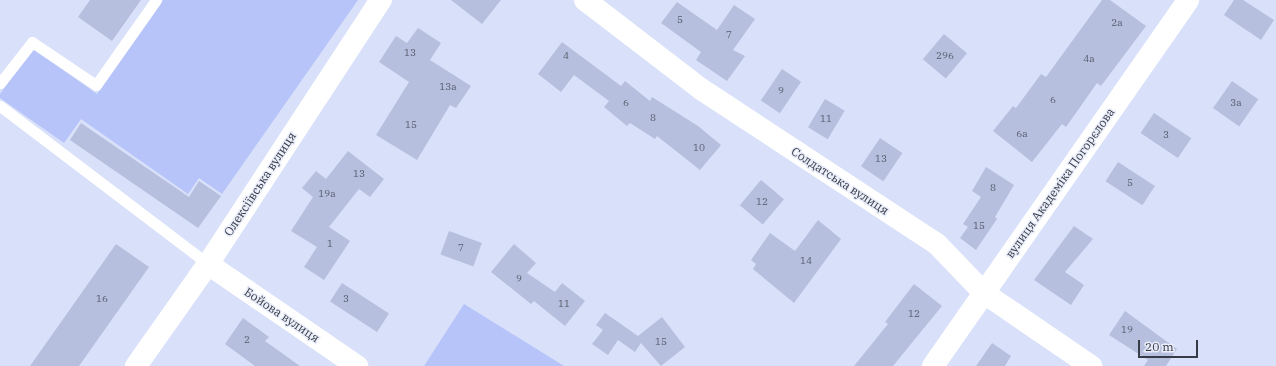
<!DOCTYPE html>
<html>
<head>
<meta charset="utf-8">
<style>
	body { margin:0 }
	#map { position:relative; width:1276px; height:366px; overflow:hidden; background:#d9e0f9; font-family:"IBM Plex Serif",serif }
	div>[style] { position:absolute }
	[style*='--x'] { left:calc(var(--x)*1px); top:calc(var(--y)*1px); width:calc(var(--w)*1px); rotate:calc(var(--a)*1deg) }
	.green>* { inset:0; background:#b6c4f9 }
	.building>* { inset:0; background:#b6bfde; transform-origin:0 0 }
	.service>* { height:11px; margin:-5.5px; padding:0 5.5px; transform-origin:5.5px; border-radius:5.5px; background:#fff }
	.minor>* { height:22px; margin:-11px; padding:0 11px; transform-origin:11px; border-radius:11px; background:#fff }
	.tertiary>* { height:22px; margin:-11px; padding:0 11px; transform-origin:11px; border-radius:11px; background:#fff }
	span { translate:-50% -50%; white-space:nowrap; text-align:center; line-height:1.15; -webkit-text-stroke:3px #eaeefb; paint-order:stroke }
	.number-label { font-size:10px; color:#575c6d }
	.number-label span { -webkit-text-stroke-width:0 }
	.street-label { font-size:12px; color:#373b47 }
	.scale { position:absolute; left:1138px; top:340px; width:60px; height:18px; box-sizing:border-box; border:2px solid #373b47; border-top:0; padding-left:5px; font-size:12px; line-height:14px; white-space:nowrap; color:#373b47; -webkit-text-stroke:3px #eaeefb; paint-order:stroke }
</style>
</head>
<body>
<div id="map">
	<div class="green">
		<i style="clip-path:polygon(163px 0,358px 0,222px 194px,199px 178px,188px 194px,81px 119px,64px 143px,0 98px,0 94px,32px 48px,97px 94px)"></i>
		<i style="clip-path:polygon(464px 304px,564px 366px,424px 366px)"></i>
	</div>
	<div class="building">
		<i style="clip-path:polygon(90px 0,141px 0,112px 41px,78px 17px)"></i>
		<i style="clip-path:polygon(451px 0,501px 0,482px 24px)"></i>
		<i style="clip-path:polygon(1102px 0,1110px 0,1146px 26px,1101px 86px,1097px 83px,1066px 127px,1062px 124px,1032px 162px,993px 131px,1013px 106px,1016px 108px,1041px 74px,1046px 77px)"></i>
		<i style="clip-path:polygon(1234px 0,1243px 0,1274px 20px,1261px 40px,1224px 15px)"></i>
		<i style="clip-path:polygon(677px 2px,717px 30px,734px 5px,755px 19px,733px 50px,745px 56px,727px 81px,696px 60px,701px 52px,661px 23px)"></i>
		<i style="clip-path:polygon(418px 28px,441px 43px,430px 60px,471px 86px,456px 108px,450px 105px,417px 160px,376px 135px,409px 82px,379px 62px,396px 36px,407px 43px)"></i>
		<i style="left:944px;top:34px;width:30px;height:33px;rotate:40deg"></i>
		<i style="clip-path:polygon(562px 42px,621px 86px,625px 81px,650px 101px,652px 97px,698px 126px,721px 145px,700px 170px,657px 136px,655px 139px,630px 123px,627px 126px,604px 107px,609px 101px,574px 75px,561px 92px,538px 74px)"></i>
		<i style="left:782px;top:69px;width:23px;height:38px;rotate:34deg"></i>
		<i style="left:1232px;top:81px;width:32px;height:33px;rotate:35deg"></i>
		<i style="left:825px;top:99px;width:23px;height:33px;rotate:31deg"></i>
		<i style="left:1154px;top:113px;width:45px;height:24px;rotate:34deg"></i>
		<i style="clip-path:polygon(81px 123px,189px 197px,199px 181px,221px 196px,198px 228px,70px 140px)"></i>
		<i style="left:880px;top:138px;width:27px;height:34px;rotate:34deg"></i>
		<i style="clip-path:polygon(348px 151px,384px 179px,370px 197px,359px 189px,329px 227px,350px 241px,324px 280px,304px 267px,317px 247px,291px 231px,313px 197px,302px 188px,316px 171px,326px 179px)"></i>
		<i style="left:1118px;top:162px;width:44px;height:23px;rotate:33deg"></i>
		<i style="clip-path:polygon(986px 167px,1014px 185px,995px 217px,997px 219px,976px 250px,960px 238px,968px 227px,963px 224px,981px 197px,972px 191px)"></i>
		<i style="left:761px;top:180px;width:30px;height:33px;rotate:40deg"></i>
		<i style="clip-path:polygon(818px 220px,841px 239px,794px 303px,753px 269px,756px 264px,751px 260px,770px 233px,795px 251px)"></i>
		<i style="clip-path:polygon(1074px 226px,1093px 239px,1065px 272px,1084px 285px,1071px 305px,1034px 280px)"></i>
		<i style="left:449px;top:231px;width:35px;height:25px;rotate:20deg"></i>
		<i style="clip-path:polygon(116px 244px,149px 267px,79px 366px,30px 366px)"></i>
		<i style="clip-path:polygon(514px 244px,536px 263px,527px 273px,555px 292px,562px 283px,585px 301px,565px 326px,534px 301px,531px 304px,491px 272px)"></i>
		<i style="left:342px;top:283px;width:56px;height:22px;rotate:33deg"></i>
		<i style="clip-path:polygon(914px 284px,942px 306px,893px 366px,854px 366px,888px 324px,885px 322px)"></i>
		<i style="clip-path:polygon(1125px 311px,1177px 349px,1166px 366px,1144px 366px,1148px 360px,1109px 335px)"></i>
		<i style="clip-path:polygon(605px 313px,638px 336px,662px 317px,685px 347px,661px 366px,641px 343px,635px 352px,618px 340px,608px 355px,592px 344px,603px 330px,596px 325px)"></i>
		<i style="clip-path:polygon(243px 318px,269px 337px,265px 341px,300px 366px,255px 366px,225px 344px)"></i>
		<i style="clip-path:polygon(992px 343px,1011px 356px,1005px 366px,976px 366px)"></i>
	</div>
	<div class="service">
		<i style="--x:0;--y:83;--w:52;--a:-52"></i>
		<i style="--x:32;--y:42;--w:77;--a:33.9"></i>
		<i style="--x:96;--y:85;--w:104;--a:-54.8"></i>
		<i style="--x:0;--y:106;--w:261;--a:37.2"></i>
	</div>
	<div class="minor">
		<i style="--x:585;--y:0;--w:146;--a:37.5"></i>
		<i style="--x:701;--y:89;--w:282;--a:33.3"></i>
		<i style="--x:937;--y:244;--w:68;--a:46.2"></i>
		<i style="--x:984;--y:293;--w:130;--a:34.3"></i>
		<i style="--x:208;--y:264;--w:181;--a:34.4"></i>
		<i style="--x:933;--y:366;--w:446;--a:-55.1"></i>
	</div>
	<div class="tertiary">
		<i style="--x:136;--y:366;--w:125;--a:-54.8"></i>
		<i style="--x:208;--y:264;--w:316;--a:-56.8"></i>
	</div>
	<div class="number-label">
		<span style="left:680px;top:20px">5</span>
		<span style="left:1117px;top:23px">2а</span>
		<span style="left:729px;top:35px">7</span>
		<span style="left:410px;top:53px">13</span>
		<span style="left:566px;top:56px">4</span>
		<span style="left:945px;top:56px">296</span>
		<span style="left:1089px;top:59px">4а</span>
		<span style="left:448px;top:87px">13а</span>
		<span style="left:781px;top:91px">9</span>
		<span style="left:1053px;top:100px">6</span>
		<span style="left:626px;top:103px">6</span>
		<span style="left:1236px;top:103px">3а</span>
		<span style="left:653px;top:118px">8</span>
		<span style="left:826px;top:119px">11</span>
		<span style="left:411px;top:125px">15</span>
		<span style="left:1022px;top:134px">6а</span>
		<span style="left:1166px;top:135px">3</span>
		<span style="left:699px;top:148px">10</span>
		<span style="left:881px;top:159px">13</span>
		<span style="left:359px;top:174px">13</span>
		<span style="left:1130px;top:183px">5</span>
		<span style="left:993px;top:188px">8</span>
		<span style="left:327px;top:194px">19а</span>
		<span style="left:762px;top:202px">12</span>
		<span style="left:979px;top:226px">15</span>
		<span style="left:330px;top:244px">1</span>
		<span style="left:461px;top:248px">7</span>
		<span style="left:806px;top:261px">14</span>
		<span style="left:519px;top:279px">9</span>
		<span style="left:102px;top:299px">16</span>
		<span style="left:346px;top:299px">3</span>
		<span style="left:564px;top:304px">11</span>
		<span style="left:914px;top:314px">12</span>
		<span style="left:1127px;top:330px">19</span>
		<span style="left:247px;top:340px">2</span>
		<span style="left:661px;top:342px">15</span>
	</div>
	<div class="street-label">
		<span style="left:840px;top:181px;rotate:33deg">Солдатська вулиця</span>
		<span style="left:1060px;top:183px;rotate:-55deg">вулиця Академіка Погорєлова</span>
		<span style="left:260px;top:184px;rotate:-57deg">Олексіївська вулиця</span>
		<span style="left:282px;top:315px;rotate:34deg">Бойова вулиця</span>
	</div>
	<div class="scale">20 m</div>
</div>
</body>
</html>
